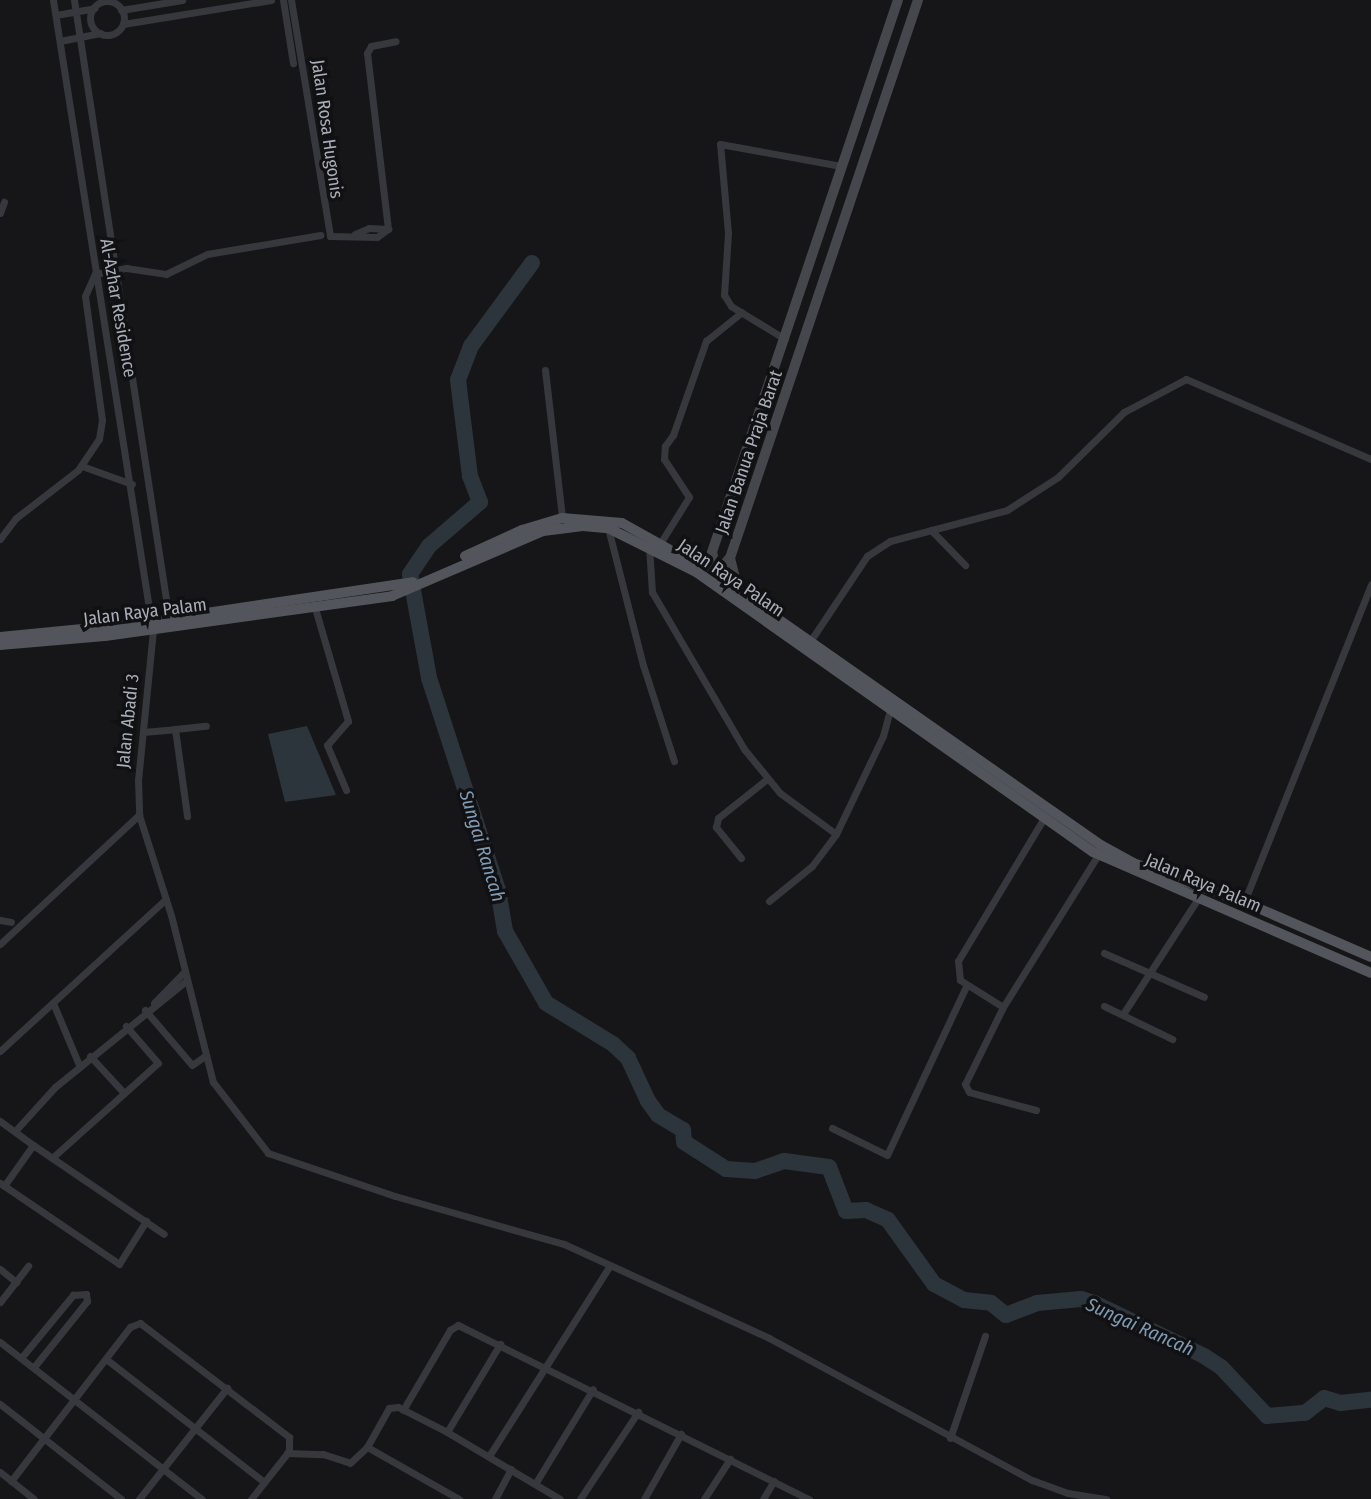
<!DOCTYPE html>
<html>
<head>
<meta charset="utf-8">
<style>
	body { margin:0 }
	#map { position:relative; width:1371px; height:1499px; overflow:hidden; background:#161618; font-family:"Fira Sans Condensed",sans-serif }
	div>[style] { position:absolute }
	[style*='--x'] { left:calc(var(--x)*1px); top:calc(var(--y)*1px); width:calc(var(--w)*1px); rotate:calc(var(--a)*1deg) }
	.water>* { inset:0; background:#2c353c }
	.river>* { height:16px; margin:-8px; padding:0 8px; transform-origin:8px; border-radius:8px; background:#2c353c }
	.street>* { height:7px; margin:-3.5px; padding:0 3.5px; transform-origin:3.5px; border-radius:3.5px; background:#37383d }
	.street>.ring { margin:-3.5px; padding:0; box-sizing:content-box; background:none; border:7px solid #37383d; border-radius:50% }
	.secondary>* { height:10px; margin:-5px; padding:0 5px; transform-origin:5px; border-radius:5px; background:#45474d }
	.primary>* { height:10px; margin:-5px; padding:0 5px; transform-origin:5px; border-radius:5px; background:#53555c }
	span { translate:-50% -50%; white-space:nowrap; text-align:center; line-height:1.15; -webkit-text-stroke:7px #111113; paint-order:stroke }
	.street-label { font-size:18px; color:#a8adb8 }
	.water-label { font-size:19px; color:#7f9bb3; font-style:italic }
</style>
</head>
<body>
<div id="map">
	<div class="water">
		<i style="clip-path:polygon(307px 726px,336px 795px,285px 802px,268px 734px)"></i>
	</div>
	<div class="river">
		<i style="--x:532;--y:263;--w:103;--a:126.3"></i>
		<i style="--x:471;--y:346;--w:36;--a:111"></i>
		<i style="--x:458;--y:380;--w:97;--a:82.9"></i>
		<i style="--x:470;--y:476;--w:28;--a:69"></i>
		<i style="--x:480;--y:502;--w:67;--a:139.2"></i>
		<i style="--x:429;--y:546;--w:34;--a:124"></i>
		<i style="--x:410;--y:574;--w:106;--a:79.6"></i>
		<i style="--x:429;--y:678;--w:223;--a:72"></i>
		<i style="--x:498;--y:890;--w:42;--a:80.3"></i>
		<i style="--x:505;--y:931;--w:83;--a:60.3"></i>
		<i style="--x:546;--y:1003;--w:79;--a:31.5"></i>
		<i style="--x:613;--y:1044;--w:21;--a:43"></i>
		<i style="--x:628;--y:1058;--w:47;--a:65.1"></i>
		<i style="--x:648;--y:1101;--w:17;--a:54"></i>
		<i style="--x:658;--y:1115;--w:29;--a:31"></i>
		<i style="--x:683;--y:1130;--w:12;--a:85"></i>
		<i style="--x:684;--y:1142;--w:50;--a:32.7"></i>
		<i style="--x:726;--y:1169;--w:29;--a:4"></i>
		<i style="--x:755;--y:1171;--w:31;--a:-19"></i>
		<i style="--x:784;--y:1161;--w:45;--a:7.6"></i>
		<i style="--x:829;--y:1167;--w:47;--a:68.9"></i>
		<i style="--x:846;--y:1211;--w:20;--a:-3"></i>
		<i style="--x:866;--y:1210;--w:24;--a:24"></i>
		<i style="--x:888;--y:1220;--w:79;--a:54.3"></i>
		<i style="--x:934;--y:1284;--w:34;--a:28"></i>
		<i style="--x:964;--y:1300;--w:27;--a:6"></i>
		<i style="--x:991;--y:1303;--w:19;--a:39"></i>
		<i style="--x:1006;--y:1315;--w:33;--a:-21"></i>
		<i style="--x:1037;--y:1303;--w:44;--a:-5.2"></i>
		<i style="--x:1081;--y:1299;--w:14;--a:17"></i>
		<i style="--x:1094;--y:1303;--w:122;--a:25.7"></i>
		<i style="--x:1204;--y:1356;--w:20;--a:33"></i>
		<i style="--x:1221;--y:1367;--w:67;--a:46.8"></i>
		<i style="--x:1267;--y:1416;--w:38;--a:-5"></i>
		<i style="--x:1305;--y:1413;--w:24;--a:-38"></i>
		<i style="--x:1324;--y:1398;--w:17;--a:17"></i>
		<i style="--x:1340;--y:1403;--w:31;--a:-6"></i>
	</div>
	<div class="street">
		<i style="--x:53;--y:0;--w:629;--a:81.03"></i>
		<i style="--x:74;--y:0;--w:626;--a:81.27"></i>
		<i style="--x:283;--y:0;--w:64;--a:81"></i>
		<i style="--x:291;--y:0;--w:239;--a:80.6"></i>
		<i style="--x:330;--y:236;--w:47;--a:1.2"></i>
		<i style="--x:377;--y:237;--w:14;--a:-36"></i>
		<i style="--x:388;--y:229;--w:177;--a:-96.8"></i>
		<i style="--x:367;--y:53;--w:8;--a:-60"></i>
		<i style="--x:371;--y:46;--w:25;--a:-11"></i>
		<i class="ring" style="left:90px;top:1px;width:27px;height:27px"></i>
		<i style="--x:121;--y:10;--w:62;--a:-9.3"></i>
		<i style="--x:56;--y:15;--w:39;--a:-10"></i>
		<i style="--x:123;--y:24;--w:150;--a:-9.2"></i>
		<i style="--x:60;--y:41;--w:41;--a:-11.3"></i>
		<i style="--x:0;--y:213;--w:12;--a:-70"></i>
		<i style="--x:355;--y:234;--w:15;--a:-23"></i>
		<i style="--x:369;--y:228;--w:19;--a:3"></i>
		<i style="--x:785;--y:339;--w:63;--a:-148.6"></i>
		<i style="--x:731;--y:306;--w:13;--a:-122"></i>
		<i style="--x:724;--y:295;--w:62;--a:-86.3"></i>
		<i style="--x:728;--y:233;--w:89;--a:-95.1"></i>
		<i style="--x:720;--y:144;--w:123;--a:10.3"></i>
		<i style="--x:545;--y:370;--w:149;--a:83.4"></i>
		<i style="--x:82;--y:466;--w:53;--a:19.8"></i>
		<i style="--x:608;--y:528;--w:141;--a:75.7"></i>
		<i style="--x:643;--y:665;--w:101;--a:72.1"></i>
		<i style="--x:931;--y:530;--w:49;--a:45.8"></i>
		<i style="--x:0;--y:539;--w:26;--a:-53"></i>
		<i style="--x:16;--y:518;--w:78;--a:-37.7"></i>
		<i style="--x:78;--y:470;--w:37;--a:-56"></i>
		<i style="--x:99;--y:439;--w:19;--a:-81"></i>
		<i style="--x:102;--y:420;--w:125;--a:-97.8"></i>
		<i style="--x:85;--y:296;--w:24;--a:-66"></i>
		<i style="--x:95;--y:274;--w:32;--a:-11"></i>
		<i style="--x:126;--y:268;--w:40;--a:8.5"></i>
		<i style="--x:166;--y:274;--w:46;--a:-26"></i>
		<i style="--x:207;--y:254;--w:115;--a:-9.5"></i>
		<i style="--x:661;--y:542;--w:53;--a:-58.1"></i>
		<i style="--x:689;--y:497;--w:45;--a:-123.3"></i>
		<i style="--x:664;--y:459;--w:13;--a:-86"></i>
		<i style="--x:665;--y:446;--w:14;--a:-54"></i>
		<i style="--x:673;--y:435;--w:100;--a:-70.7"></i>
		<i style="--x:706;--y:341;--w:46;--a:-38.9"></i>
		<i style="--x:649;--y:546;--w:46;--a:86.3"></i>
		<i style="--x:652;--y:592;--w:182;--a:59.6"></i>
		<i style="--x:744;--y:749;--w:57;--a:50.7"></i>
		<i style="--x:780;--y:793;--w:69;--a:36.2"></i>
		<i style="--x:836;--y:834;--w:109;--a:-64.4"></i>
		<i style="--x:883;--y:736;--w:27;--a:-75"></i>
		<i style="--x:315;--y:608;--w:118;--a:73.7"></i>
		<i style="--x:348;--y:721;--w:32;--a:131"></i>
		<i style="--x:327;--y:745;--w:49;--a:67.1"></i>
		<i style="--x:153;--y:630;--w:151;--a:95.7"></i>
		<i style="--x:138;--y:780;--w:35;--a:88"></i>
		<i style="--x:139;--y:815;--w:105;--a:72.3"></i>
		<i style="--x:171;--y:915;--w:172;--a:75.9"></i>
		<i style="--x:213;--y:1082;--w:90;--a:52.2"></i>
		<i style="--x:268;--y:1153;--w:134;--a:18.7"></i>
		<i style="--x:395;--y:1196;--w:176;--a:15.9"></i>
		<i style="--x:564;--y:1244;--w:226;--a:24.6"></i>
		<i style="--x:769;--y:1338;--w:299;--a:28.4"></i>
		<i style="--x:1032;--y:1480;--w:38;--a:20"></i>
		<i style="--x:1068;--y:1493;--w:39;--a:9"></i>
		<i style="--x:809;--y:643;--w:105;--a:-56.3"></i>
		<i style="--x:867;--y:556;--w:27;--a:-33"></i>
		<i style="--x:890;--y:541;--w:121;--a:-14.8"></i>
		<i style="--x:1007;--y:510;--w:61;--a:-32.9"></i>
		<i style="--x:1058;--y:477;--w:93;--a:-44.6"></i>
		<i style="--x:1124;--y:412;--w:70;--a:-28"></i>
		<i style="--x:1186;--y:379;--w:202;--a:23.4"></i>
		<i style="--x:175;--y:729;--w:31;--a:-6"></i>
		<i style="--x:143;--y:732;--w:32;--a:-5"></i>
		<i style="--x:175;--y:729;--w:88;--a:82.1"></i>
		<i style="--x:741;--y:858;--w:40;--a:-129"></i>
		<i style="--x:716;--y:827;--w:9;--a:-77"></i>
		<i style="--x:718;--y:818;--w:63;--a:-38.5"></i>
		<i style="--x:769;--y:901;--w:55;--a:-39.1"></i>
		<i style="--x:812;--y:866;--w:40;--a:-53"></i>
		<i style="--x:1244;--y:902;--w:342;--a:-68.2"></i>
		<i style="--x:0;--y:920;--w:11;--a:10"></i>
		<i style="--x:0;--y:944;--w:190;--a:-42.9"></i>
		<i style="--x:1104;--y:953;--w:109;--a:23.7"></i>
		<i style="--x:53;--y:1003;--w:67;--a:67.2"></i>
		<i style="--x:154;--y:1003;--w:43;--a:-45.9"></i>
		<i style="--x:1104;--y:1006;--w:76;--a:25.9"></i>
		<i style="--x:1003;--y:1007;--w:51;--a:-147.9"></i>
		<i style="--x:960;--y:980;--w:19;--a:-96"></i>
		<i style="--x:958;--y:961;--w:167;--a:-59"></i>
		<i style="--x:145;--y:1010;--w:72;--a:49.5"></i>
		<i style="--x:192;--y:1065;--w:16;--a:-35"></i>
		<i style="--x:1123;--y:1014;--w:136;--a:-57"></i>
		<i style="--x:0;--y:1051;--w:225;--a:-42.5"></i>
		<i style="--x:90;--y:1056;--w:50;--a:47.4"></i>
		<i style="--x:1036;--y:1110;--w:69;--a:-165"></i>
		<i style="--x:969;--y:1092;--w:9;--a:-117"></i>
		<i style="--x:965;--y:1084;--w:86;--a:-63.7"></i>
		<i style="--x:1003;--y:1007;--w:179;--a:-58"></i>
		<i style="--x:0;--y:1121;--w:41;--a:36"></i>
		<i style="--x:832;--y:1128;--w:61;--a:26.1"></i>
		<i style="--x:887;--y:1155;--w:187;--a:-64.9"></i>
		<i style="--x:15;--y:1131;--w:59;--a:-47.7"></i>
		<i style="--x:55;--y:1087;--w:169;--a:-39"></i>
		<i style="--x:52;--y:1158;--w:142;--a:-41.9"></i>
		<i style="--x:158;--y:1063;--w:49;--a:-130.9"></i>
		<i style="--x:0;--y:1183;--w:144;--a:34.2"></i>
		<i style="--x:119;--y:1264;--w:51;--a:-57.9"></i>
		<i style="--x:4;--y:1186;--w:50;--a:-54.7"></i>
		<i style="--x:33;--y:1145;--w:158;--a:34.2"></i>
		<i style="--x:0;--y:1269;--w:21;--a:39"></i>
		<i style="--x:0;--y:1302;--w:46;--a:-52.1"></i>
		<i style="--x:0;--y:1342;--w:256;--a:37.9"></i>
		<i style="--x:21;--y:1358;--w:82;--a:-50.5"></i>
		<i style="--x:73;--y:1295;--w:13;--a:-4"></i>
		<i style="--x:86;--y:1294;--w:7;--a:82"></i>
		<i style="--x:87;--y:1301;--w:85;--a:128.8"></i>
		<i style="--x:106;--y:1359;--w:200;--a:37.9"></i>
		<i style="--x:0;--y:1404;--w:154;--a:38.1"></i>
		<i style="--x:403;--y:1410;--w:93;--a:-59.6"></i>
		<i style="--x:450;--y:1330;--w:9;--a:-32"></i>
		<i style="--x:458;--y:1325;--w:392;--a:26.4"></i>
		<i style="--x:447;--y:1432;--w:103;--a:-58.9"></i>
		<i style="--x:950;--y:1438;--w:108;--a:-71.1"></i>
		<i style="--x:287;--y:1453;--w:36;--a:2"></i>
		<i style="--x:323;--y:1454;--w:28;--a:18"></i>
		<i style="--x:350;--y:1463;--w:23;--a:-43"></i>
		<i style="--x:489;--y:1456;--w:226;--a:-57.6"></i>
		<i style="--x:0;--y:1472;--w:43;--a:38.5"></i>
		<i style="--x:11;--y:1481;--w:195;--a:-52.3"></i>
		<i style="--x:130;--y:1327;--w:11;--a:-22"></i>
		<i style="--x:140;--y:1323;--w:188;--a:37.4"></i>
		<i style="--x:289;--y:1437;--w:14;--a:90"></i>
		<i style="--x:289;--y:1451;--w:61;--a:128.4"></i>
		<i style="--x:535;--y:1484;--w:111;--a:-58.6"></i>
		<i style="--x:139;--y:1499;--w:142;--a:-51.6"></i>
		<i style="--x:459;--y:1499;--w:106;--a:-150.5"></i>
		<i style="--x:367;--y:1447;--w:45;--a:-60.6"></i>
		<i style="--x:389;--y:1408;--w:9;--a:-6"></i>
		<i style="--x:398;--y:1407;--w:55;--a:27"></i>
		<i style="--x:447;--y:1432;--w:131;--a:30.7"></i>
		<i style="--x:495;--y:1499;--w:34;--a:-62"></i>
		<i style="--x:580;--y:1499;--w:105;--a:-56.3"></i>
		<i style="--x:644;--y:1499;--w:75;--a:-60.4"></i>
		<i style="--x:704;--y:1499;--w:48;--a:-57"></i>
		<i style="--x:763;--y:1499;--w:21;--a:-59"></i>
	</div>
	<div class="secondary">
		<i style="--x:730;--y:558;--w:33;--a:76"></i>
		<i style="--x:715;--y:575;--w:23;--a:-49"></i>
		<i style="--x:730;--y:558;--w:589;--a:-71.38"></i>
		<i style="--x:717;--y:577;--w:25;--a:-101"></i>
		<i style="--x:712;--y:552;--w:582;--a:-71.38"></i>
	</div>
	<div class="primary">
		<i style="--x:465;--y:556;--w:63;--a:-24.5"></i>
		<i style="--x:522;--y:530;--w:42;--a:-16.7"></i>
		<i style="--x:562;--y:518;--w:60;--a:4.8"></i>
		<i style="--x:622;--y:523;--w:107;--a:29.2"></i>
		<i style="--x:715;--y:575;--w:471;--a:35"></i>
		<i style="--x:1101;--y:845;--w:37;--a:29"></i>
		<i style="--x:1133;--y:863;--w:118;--a:19.4"></i>
		<i style="--x:1244;--y:902;--w:138;--a:23.4"></i>
		<i style="--x:0;--y:637;--w:134;--a:-5.6"></i>
		<i style="--x:133;--y:624;--w:283;--a:-8.5"></i>
		<i style="--x:0;--y:645;--w:105;--a:-4.9"></i>
		<i style="--x:105;--y:636;--w:290;--a:-7.9"></i>
		<i style="--x:392;--y:596;--w:164;--a:-23.3"></i>
		<i style="--x:543;--y:531;--w:40;--a:-7.1"></i>
		<i style="--x:583;--y:526;--w:25;--a:5"></i>
		<i style="--x:608;--y:528;--w:98;--a:26.6"></i>
		<i style="--x:696;--y:572;--w:486;--a:35.2"></i>
		<i style="--x:1093;--y:852;--w:303;--a:23.5"></i>
	</div>
	<div class="street-label">
		<span style="left:327px;top:129px;rotate:82deg">Jalan Rosa Hugonis</span>
		<span style="left:118px;top:308px;rotate:80deg">Al-Azhar Residence</span>
		<span style="left:749px;top:452px;rotate:-71deg">Jalan Banua Praja Barat</span>
		<span style="left:731px;top:578px;rotate:34deg">Jalan Raya Palam</span>
		<span style="left:145px;top:612px;rotate:-7deg">Jalan Raya Palam</span>
		<span style="left:128px;top:721px;rotate:-84deg">Jalan Abadi 3</span>
		<span style="left:1203px;top:883px;rotate:23deg">Jalan Raya Palam</span>
	</div>
	<div class="water-label">
		<span style="left:482px;top:846px;rotate:73deg">Sungai Rancah</span>
		<span style="left:1140px;top:1327px;rotate:24deg">Sungai Rancah</span>
	</div>
</div>
</body>
</html>
